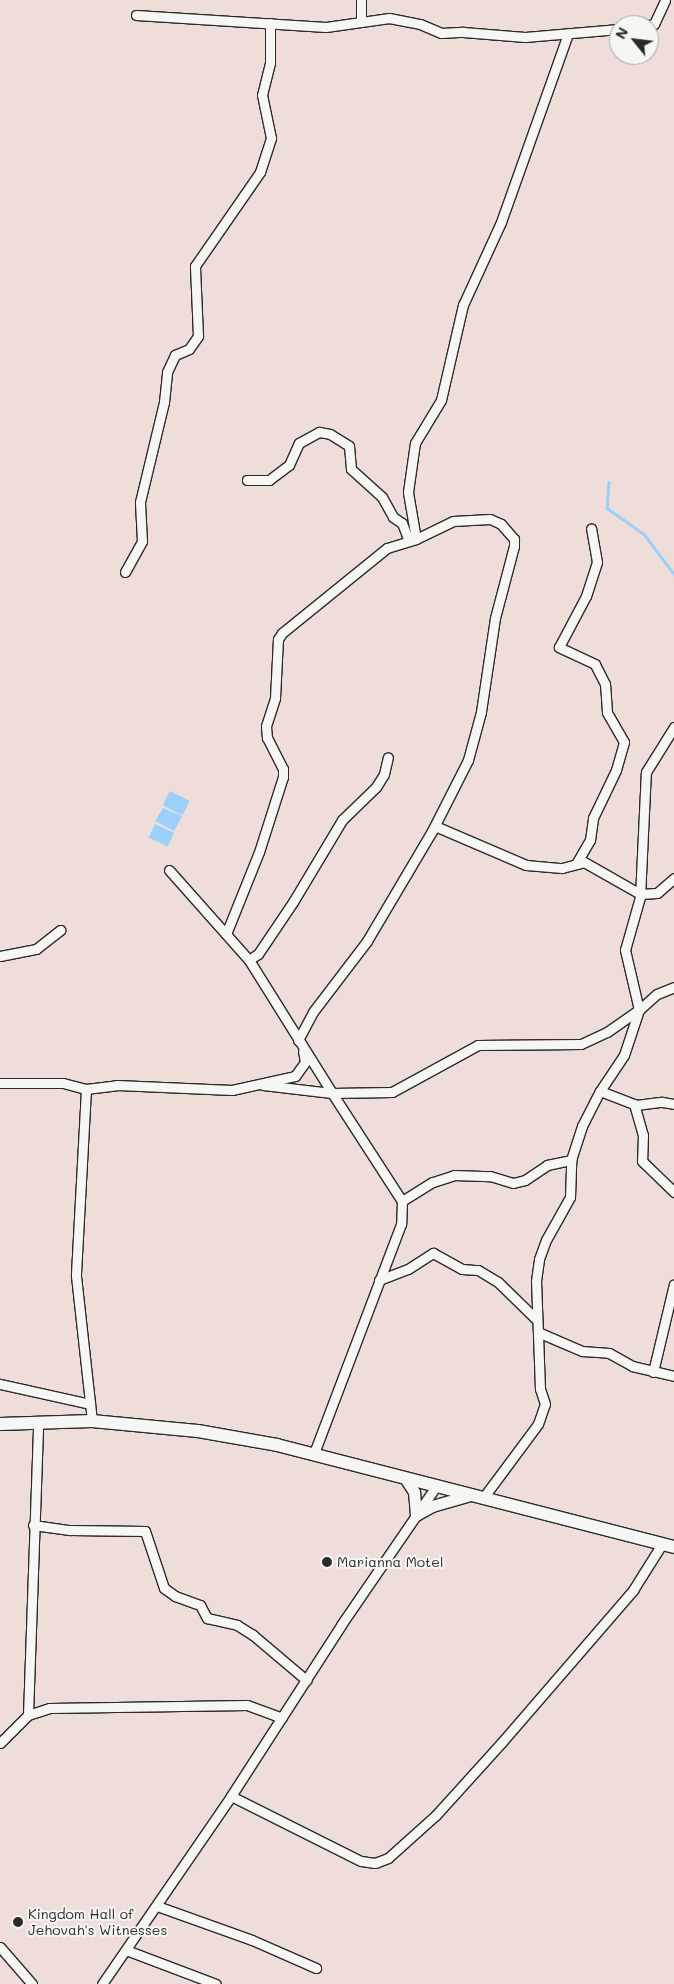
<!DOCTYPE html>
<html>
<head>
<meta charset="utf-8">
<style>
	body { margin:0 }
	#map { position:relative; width:674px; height:1984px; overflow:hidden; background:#efddd9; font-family:Mali,sans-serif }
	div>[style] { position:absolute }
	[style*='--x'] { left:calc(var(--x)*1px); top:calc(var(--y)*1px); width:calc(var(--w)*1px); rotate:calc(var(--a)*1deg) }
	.water>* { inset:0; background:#9ad0f9; transform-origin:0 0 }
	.stream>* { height:2.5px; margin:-1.25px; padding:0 1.25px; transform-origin:1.25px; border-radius:1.25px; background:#9ad0f9 }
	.roads { filter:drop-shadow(1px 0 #2b2b2b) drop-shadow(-1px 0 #2b2b2b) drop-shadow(0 1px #2b2b2b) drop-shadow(0 -1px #2b2b2b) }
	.minor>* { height:9px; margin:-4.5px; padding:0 4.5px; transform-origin:4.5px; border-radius:4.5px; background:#f6f6f2 }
	.tertiary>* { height:11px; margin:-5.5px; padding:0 5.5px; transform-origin:5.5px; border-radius:5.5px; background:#f6f6f2 }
	.secondary>* { height:12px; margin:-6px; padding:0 6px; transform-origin:6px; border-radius:6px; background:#f6f6f2 }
	.dots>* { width:14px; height:14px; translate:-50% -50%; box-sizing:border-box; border:2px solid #f6f6f2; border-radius:50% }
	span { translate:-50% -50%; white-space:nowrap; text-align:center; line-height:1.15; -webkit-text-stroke:4px #f6f6f2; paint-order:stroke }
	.poi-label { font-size:14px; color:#2b2b2b }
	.left { translate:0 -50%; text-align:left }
	.north { position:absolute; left:609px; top:15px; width:50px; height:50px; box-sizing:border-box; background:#f6f6f2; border:1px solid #a5a5a2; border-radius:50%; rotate:299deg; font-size:14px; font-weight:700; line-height:20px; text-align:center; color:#2b2b2b }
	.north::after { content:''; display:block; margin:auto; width:18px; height:22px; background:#2b2b2b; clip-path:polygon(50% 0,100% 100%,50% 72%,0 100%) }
</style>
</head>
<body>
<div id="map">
	<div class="water">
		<i style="left:170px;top:791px;width:22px;height:16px;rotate:27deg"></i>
		<i style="clip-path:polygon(163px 808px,182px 816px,174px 831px,155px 821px)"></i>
		<i style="left:155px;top:824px;width:21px;height:15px;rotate:25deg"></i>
	</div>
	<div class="stream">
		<i style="--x:609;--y:482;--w:26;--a:94"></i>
		<i style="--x:607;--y:508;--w:45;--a:35.1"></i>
		<i style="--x:644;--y:534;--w:50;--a:53.1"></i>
	</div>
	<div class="roads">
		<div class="minor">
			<i style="--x:136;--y:15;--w:190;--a:3.6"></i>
			<i style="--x:326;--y:27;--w:64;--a:-8.1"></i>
			<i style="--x:389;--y:18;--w:32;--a:11"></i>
			<i style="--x:420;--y:24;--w:23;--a:23"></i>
			<i style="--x:441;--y:33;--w:22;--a:-3"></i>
			<i style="--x:463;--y:32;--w:62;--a:4.6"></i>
			<i style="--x:525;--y:37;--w:94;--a:-4.9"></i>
			<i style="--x:361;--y:21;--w:21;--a:-90"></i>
			<i style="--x:649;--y:25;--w:5;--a:-11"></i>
			<i style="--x:654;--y:24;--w:26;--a:-65"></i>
			<i style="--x:247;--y:480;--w:22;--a:0"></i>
			<i style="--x:269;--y:480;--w:25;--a:-37"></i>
			<i style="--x:289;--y:465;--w:24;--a:-66"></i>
			<i style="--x:299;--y:443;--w:23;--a:-29"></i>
			<i style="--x:319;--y:432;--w:11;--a:10"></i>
			<i style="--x:330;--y:434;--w:22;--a:32"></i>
			<i style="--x:349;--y:446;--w:23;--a:85"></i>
			<i style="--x:351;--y:469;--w:42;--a:42.1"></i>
			<i style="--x:382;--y:497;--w:23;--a:61"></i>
			<i style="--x:393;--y:517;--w:11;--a:34"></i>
			<i style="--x:402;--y:523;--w:19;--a:69"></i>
			<i style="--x:416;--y:539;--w:48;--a:-99.7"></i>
			<i style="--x:408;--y:492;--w:49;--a:-81.9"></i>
			<i style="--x:415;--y:443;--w:50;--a:-58.8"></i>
			<i style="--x:441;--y:400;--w:98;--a:-77"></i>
			<i style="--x:463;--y:305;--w:91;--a:-65.4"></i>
			<i style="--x:501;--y:222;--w:200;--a:-70.4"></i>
			<i style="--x:125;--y:572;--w:35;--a:-61"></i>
			<i style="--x:142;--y:541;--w:39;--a:-93"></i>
			<i style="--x:140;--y:502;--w:103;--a:-76.5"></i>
			<i style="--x:164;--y:402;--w:30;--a:-84"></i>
			<i style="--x:167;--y:372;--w:19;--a:-65"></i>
			<i style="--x:175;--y:355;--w:15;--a:-23"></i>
			<i style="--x:189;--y:349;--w:16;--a:-55"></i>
			<i style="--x:198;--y:336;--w:70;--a:-92.5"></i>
			<i style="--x:195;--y:266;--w:114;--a:-55.3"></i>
			<i style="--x:260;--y:172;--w:36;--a:-72"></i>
			<i style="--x:271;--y:138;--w:44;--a:-101.8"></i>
			<i style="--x:262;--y:95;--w:33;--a:-76"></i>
			<i style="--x:270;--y:63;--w:40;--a:-90"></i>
			<i style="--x:435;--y:826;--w:99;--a:23.2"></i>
			<i style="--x:526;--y:865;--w:36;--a:5"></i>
			<i style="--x:562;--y:868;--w:23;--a:-15"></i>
			<i style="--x:584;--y:862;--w:64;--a:29.7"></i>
			<i style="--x:576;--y:864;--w:28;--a:-60"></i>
			<i style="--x:590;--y:840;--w:22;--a:-82"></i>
			<i style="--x:593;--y:818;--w:53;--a:-64.4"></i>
			<i style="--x:616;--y:770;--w:29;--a:-74"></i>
			<i style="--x:624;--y:742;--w:34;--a:-120"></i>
			<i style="--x:607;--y:712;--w:28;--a:-94"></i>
			<i style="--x:605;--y:684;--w:22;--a:-117"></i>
			<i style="--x:595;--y:664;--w:40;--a:-155"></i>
			<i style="--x:559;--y:647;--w:58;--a:-62.1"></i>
			<i style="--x:586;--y:596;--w:36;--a:-72"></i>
			<i style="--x:597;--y:562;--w:34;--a:-100"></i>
			<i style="--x:169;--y:870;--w:120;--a:48.4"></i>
			<i style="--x:249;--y:960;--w:157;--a:58"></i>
			<i style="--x:332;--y:1093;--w:60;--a:-1"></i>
			<i style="--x:392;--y:1092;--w:98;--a:-28.7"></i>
			<i style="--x:478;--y:1045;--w:103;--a:-0.6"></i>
			<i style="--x:581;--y:1044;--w:29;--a:-25"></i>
			<i style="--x:607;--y:1032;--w:39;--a:-35"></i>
			<i style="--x:640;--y:894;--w:17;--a:-3"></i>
			<i style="--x:657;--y:893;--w:23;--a:-41"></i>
			<i style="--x:226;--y:934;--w:88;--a:-68.1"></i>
			<i style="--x:259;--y:852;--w:79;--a:-72.3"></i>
			<i style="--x:283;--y:777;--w:8;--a:-90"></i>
			<i style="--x:283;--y:769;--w:35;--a:-117"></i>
			<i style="--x:267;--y:738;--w:12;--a:-95"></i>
			<i style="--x:266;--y:726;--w:29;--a:-72"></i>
			<i style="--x:275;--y:698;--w:59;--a:-87.1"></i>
			<i style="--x:278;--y:639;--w:7;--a:-56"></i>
			<i style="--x:282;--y:633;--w:135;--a:-39"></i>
			<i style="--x:387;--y:548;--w:30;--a:-17"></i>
			<i style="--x:416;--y:539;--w:41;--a:-25.9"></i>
			<i style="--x:453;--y:521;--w:37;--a:-3"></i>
			<i style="--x:490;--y:519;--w:12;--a:24"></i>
			<i style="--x:501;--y:524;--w:20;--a:49"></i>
			<i style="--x:514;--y:539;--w:7;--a:90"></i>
			<i style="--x:514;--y:546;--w:74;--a:104.8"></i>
			<i style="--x:495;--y:618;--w:95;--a:98.5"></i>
			<i style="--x:481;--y:712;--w:50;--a:105.2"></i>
			<i style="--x:468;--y:760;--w:80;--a:116.9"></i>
			<i style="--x:432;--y:831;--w:128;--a:120.6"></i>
			<i style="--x:367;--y:941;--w:89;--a:127.3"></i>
			<i style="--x:313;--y:1012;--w:32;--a:118"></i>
			<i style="--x:0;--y:956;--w:37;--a:-11"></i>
			<i style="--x:36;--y:949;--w:31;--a:-38"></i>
			<i style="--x:249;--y:960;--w:11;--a:-34"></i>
			<i style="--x:258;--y:954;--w:63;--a:-56.1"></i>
			<i style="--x:293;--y:902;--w:96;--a:-59.1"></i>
			<i style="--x:342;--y:820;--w:47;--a:-44.1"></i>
			<i style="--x:376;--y:787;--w:15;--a:-58"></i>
			<i style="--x:384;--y:774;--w:17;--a:-77"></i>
			<i style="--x:639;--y:1010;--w:62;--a:-103.1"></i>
			<i style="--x:625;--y:950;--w:55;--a:-74.2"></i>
			<i style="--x:640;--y:897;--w:125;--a:-87.3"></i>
			<i style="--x:646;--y:772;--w:53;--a:-58.1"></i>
			<i style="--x:0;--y:1083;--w:63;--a:0"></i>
			<i style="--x:63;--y:1083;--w:24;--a:15"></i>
			<i style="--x:86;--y:1089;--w:31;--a:-7"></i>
			<i style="--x:117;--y:1085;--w:115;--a:2.5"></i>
			<i style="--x:232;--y:1090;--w:65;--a:-12.5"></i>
			<i style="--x:295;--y:1076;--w:17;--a:-54"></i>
			<i style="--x:305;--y:1062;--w:11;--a:-100"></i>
			<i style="--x:263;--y:1085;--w:69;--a:6.6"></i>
			<i style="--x:332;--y:1093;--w:129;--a:57.1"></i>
			<i style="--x:402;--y:1201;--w:23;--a:92"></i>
			<i style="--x:401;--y:1224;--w:245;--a:110.8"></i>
			<i style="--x:86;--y:1089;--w:187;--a:93.1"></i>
			<i style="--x:76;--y:1276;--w:146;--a:83.7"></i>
			<i style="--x:600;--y:1091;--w:39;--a:21"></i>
			<i style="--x:636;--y:1105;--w:26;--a:-7"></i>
			<i style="--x:662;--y:1102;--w:12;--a:9"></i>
			<i style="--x:634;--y:1104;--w:32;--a:74"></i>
			<i style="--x:643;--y:1135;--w:26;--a:92"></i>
			<i style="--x:642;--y:1161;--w:45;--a:44.1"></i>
			<i style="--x:402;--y:1201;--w:36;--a:-32"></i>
			<i style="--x:433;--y:1182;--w:22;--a:-18"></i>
			<i style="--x:454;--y:1175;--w:36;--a:2"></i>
			<i style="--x:490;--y:1176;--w:24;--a:17"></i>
			<i style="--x:513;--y:1183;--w:12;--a:-14"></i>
			<i style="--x:525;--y:1180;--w:27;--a:-34"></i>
			<i style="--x:547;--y:1165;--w:25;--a:-12"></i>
			<i style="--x:379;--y:1280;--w:31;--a:-21"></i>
			<i style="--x:408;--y:1269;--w:30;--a:-33"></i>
			<i style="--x:433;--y:1253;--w:33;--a:29"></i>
			<i style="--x:462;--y:1269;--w:16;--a:4"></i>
			<i style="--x:478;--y:1270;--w:23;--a:31"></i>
			<i style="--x:498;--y:1282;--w:54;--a:44.3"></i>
			<i style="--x:540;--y:1333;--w:46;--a:23.2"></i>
			<i style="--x:582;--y:1351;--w:27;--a:4"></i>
			<i style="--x:609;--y:1353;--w:26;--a:29"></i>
			<i style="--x:632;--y:1366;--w:43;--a:13.4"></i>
			<i style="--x:653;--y:1372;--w:90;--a:-76.6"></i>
			<i style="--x:0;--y:1384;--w:92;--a:12.5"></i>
			<i style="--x:483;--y:1498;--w:92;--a:-53.4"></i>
			<i style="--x:538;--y:1424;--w:21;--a:-71"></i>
			<i style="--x:545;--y:1404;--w:16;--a:-108"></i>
			<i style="--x:540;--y:1389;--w:108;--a:-92.1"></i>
			<i style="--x:536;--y:1281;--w:22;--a:-82"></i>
			<i style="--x:539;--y:1259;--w:20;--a:-70"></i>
			<i style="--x:546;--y:1240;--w:49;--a:-60.8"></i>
			<i style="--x:570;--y:1197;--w:37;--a:-88"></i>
			<i style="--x:571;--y:1160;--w:36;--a:-72"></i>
			<i style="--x:582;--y:1126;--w:39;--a:-63"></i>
			<i style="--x:600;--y:1091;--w:43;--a:-56.3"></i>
			<i style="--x:624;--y:1055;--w:47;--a:-71.6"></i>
			<i style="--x:639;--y:1010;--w:24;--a:-42"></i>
			<i style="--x:657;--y:994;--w:18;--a:-22"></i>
			<i style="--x:33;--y:1525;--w:37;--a:8"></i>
			<i style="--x:70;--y:1530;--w:75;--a:0.8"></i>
			<i style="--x:145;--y:1531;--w:60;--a:71.6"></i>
			<i style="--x:164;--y:1588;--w:14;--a:36"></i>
			<i style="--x:175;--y:1596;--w:27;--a:20"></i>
			<i style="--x:200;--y:1605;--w:15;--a:62"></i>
			<i style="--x:207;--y:1618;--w:31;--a:13"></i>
			<i style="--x:237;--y:1625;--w:19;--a:32"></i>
			<i style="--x:253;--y:1635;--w:70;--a:40.3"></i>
			<i style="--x:28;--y:1715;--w:291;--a:-88"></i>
			<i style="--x:0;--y:1743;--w:40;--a:-45"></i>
			<i style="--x:28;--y:1715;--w:23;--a:-18"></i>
			<i style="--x:50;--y:1708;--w:197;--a:-0.9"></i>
			<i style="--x:247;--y:1705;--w:37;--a:20"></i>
			<i style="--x:231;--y:1796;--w:145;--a:26.6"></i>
			<i style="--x:361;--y:1861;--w:14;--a:8"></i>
			<i style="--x:375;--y:1863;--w:14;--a:-21"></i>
			<i style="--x:388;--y:1858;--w:64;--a:-41.9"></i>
			<i style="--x:436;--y:1815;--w:98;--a:-47.9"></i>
			<i style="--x:502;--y:1742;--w:201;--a:-49.2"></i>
			<i style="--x:633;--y:1590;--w:54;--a:-57.8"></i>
			<i style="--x:157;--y:1906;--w:101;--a:19.7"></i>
			<i style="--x:252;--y:1940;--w:70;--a:23.6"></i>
			<i style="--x:0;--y:1947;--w:49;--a:49.1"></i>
			<i style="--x:126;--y:1950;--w:96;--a:20.7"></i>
			<i style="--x:102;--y:1984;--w:228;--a:-55.5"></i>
			<i style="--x:231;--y:1796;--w:203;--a:-57.2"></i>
			<i style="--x:341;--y:1625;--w:168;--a:-55.6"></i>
		</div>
		<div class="tertiary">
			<i style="--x:405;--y:1478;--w:17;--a:57"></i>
			<i style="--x:414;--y:1492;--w:23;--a:85"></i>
			<i style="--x:416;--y:1515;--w:18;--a:-29"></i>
			<i style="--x:432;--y:1506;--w:40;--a:-16"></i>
		</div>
		<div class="secondary">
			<i style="--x:0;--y:1424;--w:92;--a:-1.9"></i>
			<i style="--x:92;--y:1421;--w:106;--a:5.4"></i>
			<i style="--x:198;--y:1431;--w:80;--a:10"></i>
			<i style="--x:277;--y:1445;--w:410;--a:14.4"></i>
		</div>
	</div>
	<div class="dots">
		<i style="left:327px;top:1562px;background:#2b2b2b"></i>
		<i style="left:18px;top:1922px;background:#2b2b2b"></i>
	</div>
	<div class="poi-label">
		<span class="left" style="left:337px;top:1562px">Marianna Motel</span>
		<span class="left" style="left:28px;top:1922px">Kingdom Hall of<br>Jehovah's Witnesses</span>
	</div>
	<div class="north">N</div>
</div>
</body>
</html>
